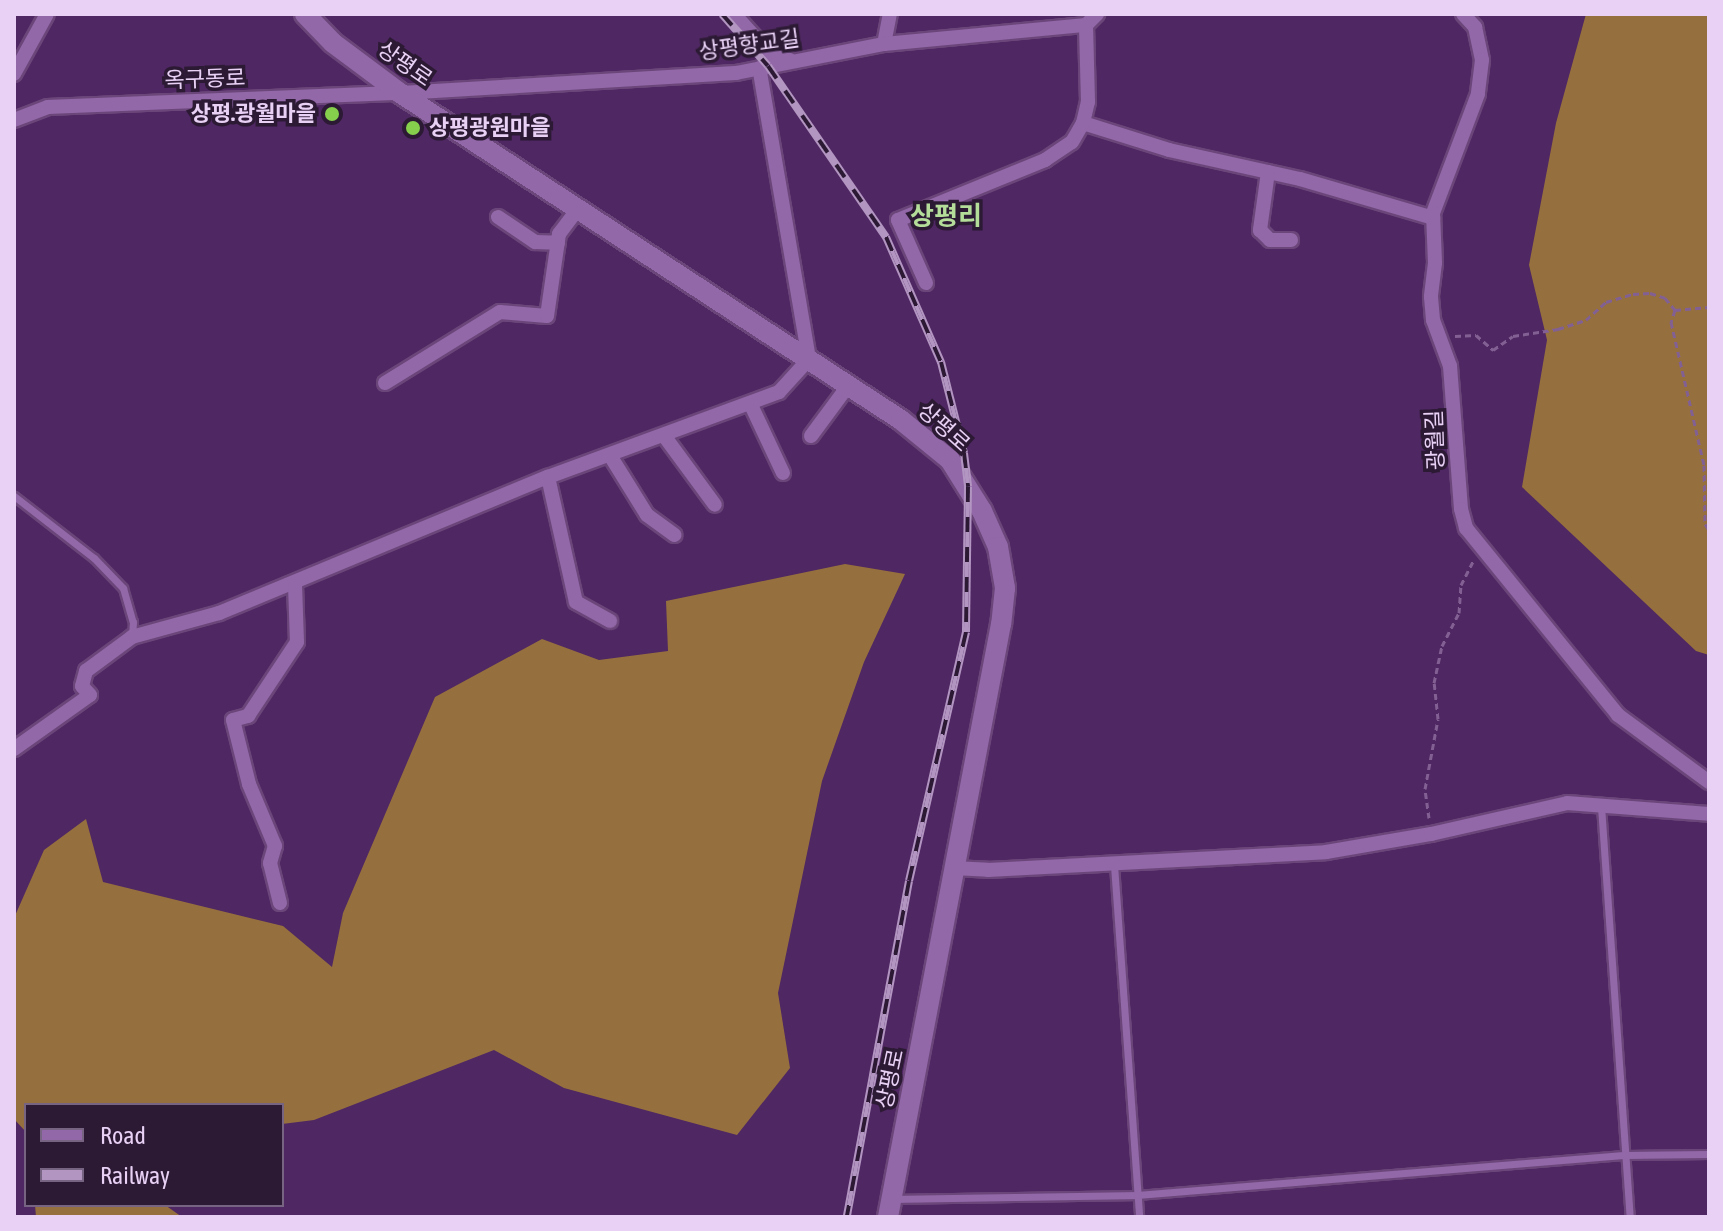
<!DOCTYPE html>
<meta charset="utf-8">
<style>
body{margin:0}
#map{position:relative;width:1723px;height:1231px;overflow:hidden;background:#4f2762;font-family:"Asap Condensed","Noto Sans KR",sans-serif}
div>[style]{position:absolute}
.forest>*{inset:0;background:#95703e}
.path>*{height:3px;margin-top:-1.5px;transform-origin:0;background:repeating-linear-gradient(90deg,#826093 0 6px,transparent 0 10px)}
.roads{filter:drop-shadow(2px 0 #6b467a) drop-shadow(-2px 0 #6b467a) drop-shadow(0 2px #6b467a) drop-shadow(0 -2px #6b467a)}
.service>*{height:7px;margin:-3.5px;padding:0 3.5px;transform-origin:3.5px;border-radius:3.5px;background:#9368a8}
.minor>*{height:14px;margin:-7px;padding:0 7px;transform-origin:7px;border-radius:7px;background:#9368a8}
.secondary>*{height:20px;margin:-10px;padding:0 10px;transform-origin:10px;border-radius:10px;background:#9368a8}
.rail>*{height:8px;margin-top:-4px;transform-origin:0;background:repeating-linear-gradient(90deg,#2c1a35 0 15px,#b295c1 0 30px);box-sizing:border-box;border-block:2px solid #b295c1}
.dots>*{width:22px;height:22px;translate:-50% -50%;box-sizing:border-box;border:4px solid #2c1a35;border-radius:50%}
span{translate:-50% -50%;white-space:nowrap;text-align:center;line-height:1.15;-webkit-text-stroke:7px #2c1a35;paint-order:stroke}
.street-label{font-size:22px;color:#e8d1f5}
.poi-label{font-size:22px;color:#e8d1f5;font-weight:700}
.right{translate:-100% -50%;text-align:right}
.left{translate:0 -50%;text-align:left}
.quarter-label{font-size:26px;color:#b4dd9a;font-weight:700}
.frame{position:absolute;inset:0;border:16px solid #e8d1f5;pointer-events:none}
.legend{position:absolute;left:24px;top:1103px;width:260px;height:104px;box-sizing:border-box;background:#2c1a35;border:2px solid #776382;margin:0;padding:10px 14px;list-style:none;font-size:24px;color:#e8d1f5}
.legend li{display:flex;align-items:center;gap:16px;height:40px}
.legend b{width:40px;border:2px solid #776382}
</style>
<div id="map">
<div class="forest">
<i style="clip-path:polygon(1586px 14px,1709px 14px,1709px 655px,1696px 651px,1522px 487px,1547px 340px,1529px 265px,1556px 123px)"></i>
<i style="clip-path:polygon(845px 564px,905px 574px,864px 662px,822px 781px,778px 993px,790px 1068px,737px 1135px,564px 1088px,494px 1050px,314px 1120px,282px 1124px,282px 1105px,26px 1105px,26px 1132px,14px 1119px,14px 918px,44px 850px,86px 819px,103px 882px,283px 926px,332px 967px,343px 913px,435px 697px,542px 639px,599px 660px,668px 651px,666px 601px)"></i>
<i style="clip-path:polygon(35px 1205px,165px 1205px,182px 1217px,36px 1217px)"></i>
</div>
<div class="path">
<i style="left:1675px;top:310px;width:13px;rotate:108deg"></i>
<i style="left:1671px;top:322px;width:147px;rotate:77deg"></i>
<i style="left:1704px;top:465px;width:59px;rotate:89deg"></i>
<i style="left:1705px;top:524px;width:7px;rotate:56deg"></i>
<i style="left:1675px;top:310px;width:34px;rotate:-5deg"></i>
<i style="left:1455px;top:336px;width:21px;rotate:-3deg"></i>
<i style="left:1476px;top:335px;width:23px;rotate:41deg"></i>
<i style="left:1493px;top:350px;width:24px;rotate:-35deg"></i>
<i style="left:1513px;top:336px;width:46px;rotate:-8.8deg"></i>
<i style="left:1558px;top:329px;width:29px;rotate:-18deg"></i>
<i style="left:1586px;top:320px;width:27px;rotate:-42deg"></i>
<i style="left:1606px;top:302px;width:28px;rotate:-17deg"></i>
<i style="left:1633px;top:294px;width:17px;rotate:-3deg"></i>
<i style="left:1650px;top:293px;width:16px;rotate:18deg"></i>
<i style="left:1665px;top:298px;width:16px;rotate:50deg"></i>
<i style="left:1429px;top:818px;width:29px;rotate:-98deg"></i>
<i style="left:1425px;top:789px;width:71px;rotate:-79.5deg"></i>
<i style="left:1438px;top:719px;width:36px;rotate:-96deg"></i>
<i style="left:1434px;top:683px;width:38px;rotate:-78deg"></i>
<i style="left:1442px;top:646px;width:37px;rotate:-63deg"></i>
<i style="left:1459px;top:613px;width:28px;rotate:-86deg"></i>
<i style="left:1461px;top:585px;width:28px;rotate:-63deg"></i>
</div>
<div class="roads">
<div class="service">
<i style="left:14px;top:496px;width:101px;rotate:37.8deg"></i>
<i style="left:94px;top:558px;width:42px;rotate:46deg"></i>
<i style="left:123px;top:588px;width:35px;rotate:74deg"></i>
<i style="left:133px;top:622px;width:15px;rotate:94deg"></i>
<i style="left:1601px;top:806px;width:412px;rotate:86deg"></i>
<i style="left:1114px;top:865px;width:353px;rotate:85.9deg"></i>
<i style="left:893px;top:1199px;width:244px;rotate:-0.9deg"></i>
<i style="left:1137px;top:1195px;width:491px;rotate:-4.7deg"></i>
<i style="left:1626px;top:1155px;width:83px;rotate:-0.7deg"></i>
</div>
<div class="minor">
<i style="left:734px;top:14px;width:58px;rotate:47.8deg"></i>
<i style="left:773px;top:57px;width:17px;rotate:10deg"></i>
<i style="left:1463px;top:14px;width:18px;rotate:47deg"></i>
<i style="left:1475px;top:27px;width:34px;rotate:78deg"></i>
<i style="left:1482px;top:60px;width:34px;rotate:97deg"></i>
<i style="left:1478px;top:94px;width:127px;rotate:110.7deg"></i>
<i style="left:1433px;top:213px;width:50px;rotate:87.7deg"></i>
<i style="left:1435px;top:263px;width:34px;rotate:97deg"></i>
<i style="left:1431px;top:297px;width:23px;rotate:85deg"></i>
<i style="left:1433px;top:320px;width:49px;rotate:69.7deg"></i>
<i style="left:1450px;top:366px;width:143px;rotate:85.6deg"></i>
<i style="left:1461px;top:509px;width:20px;rotate:75deg"></i>
<i style="left:1466px;top:528px;width:241px;rotate:50.9deg"></i>
<i style="left:1618px;top:715px;width:113px;rotate:36.4deg"></i>
<i style="left:884px;top:44px;width:31px;rotate:-79deg"></i>
<i style="left:14px;top:74px;width:68px;rotate:-61.2deg"></i>
<i style="left:14px;top:120px;width:36px;rotate:-21deg"></i>
<i style="left:48px;top:107px;width:352px;rotate:-2.3deg"></i>
<i style="left:400px;top:93px;width:337px;rotate:-3.4deg"></i>
<i style="left:736px;top:73px;width:151px;rotate:-11.1deg"></i>
<i style="left:884px;top:44px;width:203px;rotate:-5.4deg"></i>
<i style="left:1086px;top:25px;width:16px;rotate:-45deg"></i>
<i style="left:1083px;top:123px;width:90px;rotate:17.4deg"></i>
<i style="left:1169px;top:150px;width:134px;rotate:12.5deg"></i>
<i style="left:1300px;top:179px;width:139px;rotate:16.3deg"></i>
<i style="left:1268px;top:172px;width:59px;rotate:97.9deg"></i>
<i style="left:1260px;top:230px;width:14px;rotate:45deg"></i>
<i style="left:1270px;top:240px;width:21px"></i>
<i style="left:498px;top:217px;width:45px;rotate:34deg"></i>
<i style="left:535px;top:242px;width:23px;rotate:2deg"></i>
<i style="left:926px;top:283px;width:69px;rotate:-114deg"></i>
<i style="left:898px;top:220px;width:159px;rotate:-22.2deg"></i>
<i style="left:1045px;top:160px;width:32px;rotate:-34deg"></i>
<i style="left:1072px;top:142px;width:22px;rotate:-60deg"></i>
<i style="left:1083px;top:123px;width:22px;rotate:-77deg"></i>
<i style="left:1088px;top:102px;width:77px;rotate:-91.5deg"></i>
<i style="left:385px;top:383px;width:135px;rotate:-31.7deg"></i>
<i style="left:500px;top:312px;width:47px;rotate:4.9deg"></i>
<i style="left:547px;top:316px;width:83px;rotate:-81.7deg"></i>
<i style="left:559px;top:234px;width:34px;rotate:-53deg"></i>
<i style="left:751px;top:405px;width:75px;rotate:64.8deg"></i>
<i style="left:811px;top:436px;width:62px;rotate:-53.5deg"></i>
<i style="left:665px;top:437px;width:84px;rotate:53.7deg"></i>
<i style="left:611px;top:457px;width:68px;rotate:58.2deg"></i>
<i style="left:647px;top:515px;width:34px;rotate:36deg"></i>
<i style="left:548px;top:477px;width:128px;rotate:77.4deg"></i>
<i style="left:576px;top:602px;width:39px;rotate:29deg"></i>
<i style="left:14px;top:749px;width:93px;rotate:-35.4deg"></i>
<i style="left:90px;top:695px;width:12px;rotate:-132deg"></i>
<i style="left:82px;top:686px;width:16px;rotate:-75deg"></i>
<i style="left:86px;top:671px;width:57px;rotate:-36.5deg"></i>
<i style="left:132px;top:637px;width:90px;rotate:-15.4deg"></i>
<i style="left:219px;top:613px;width:356px;rotate:-22.5deg"></i>
<i style="left:548px;top:477px;width:246px;rotate:-20.2deg"></i>
<i style="left:779px;top:392px;width:45px;rotate:-47.7deg"></i>
<i style="left:809px;top:359px;width:295px;rotate:-99.7deg"></i>
<i style="left:953px;top:868px;width:35px;rotate:3deg"></i>
<i style="left:988px;top:870px;width:338px;rotate:-3deg"></i>
<i style="left:1326px;top:852px;width:107px;rotate:-9.7deg"></i>
<i style="left:1431px;top:834px;width:139px;rotate:-12.8deg"></i>
<i style="left:1567px;top:803px;width:142px;rotate:4.4deg"></i>
<i style="left:280px;top:903px;width:41px;rotate:-104deg"></i>
<i style="left:270px;top:863px;width:18px;rotate:-74deg"></i>
<i style="left:275px;top:846px;width:67px;rotate:-112.8deg"></i>
<i style="left:249px;top:784px;width:66px;rotate:-104deg"></i>
<i style="left:233px;top:720px;width:16px;rotate:-15deg"></i>
<i style="left:248px;top:716px;width:89px;rotate:-56.5deg"></i>
<i style="left:297px;top:642px;width:58px;rotate:-92deg"></i>
</div>
<div class="secondary">
<i style="left:305px;top:14px;width:40px;rotate:46deg"></i>
<i style="left:333px;top:43px;width:84px;rotate:36.7deg"></i>
<i style="left:400px;top:93px;width:598px;rotate:33.13deg"></i>
<i style="left:901px;top:420px;width:63px;rotate:39.2deg"></i>
<i style="left:950px;top:460px;width:60px;rotate:57.9deg"></i>
<i style="left:982px;top:511px;width:39px;rotate:66deg"></i>
<i style="left:998px;top:547px;width:42px;rotate:80.3deg"></i>
<i style="left:1005px;top:588px;width:36px;rotate:96deg"></i>
<i style="left:1001px;top:624px;width:604px;rotate:100.79deg"></i>
</div>
</div>
<div class="rail">
<i style="left:722px;top:14px;width:69px;rotate:48.5deg"></i>
<i style="left:768px;top:66px;width:208px;rotate:55.4deg"></i>
<i style="left:886px;top:237px;width:137px;rotate:66.3deg"></i>
<i style="left:941px;top:362px;width:94px;rotate:75.8deg"></i>
<i style="left:964px;top:453px;width:34px;rotate:83deg"></i>
<i style="left:968px;top:487px;width:145px;rotate:90.8deg"></i>
<i style="left:966px;top:632px;width:255px;rotate:102.9deg"></i>
<i style="left:909px;top:881px;width:342px;rotate:100.5deg"></i>
</div>
<div class="dots">
<i style="left:332px;top:114px;background:#86cf4c"></i>
<i style="left:413px;top:128px;background:#86cf4c"></i>
</div>
<div class="street-label">
<span style="left:749px;top:45px;rotate:-8deg">상평향교길</span>
<span style="left:405px;top:64px;rotate:35deg">상평로</span>
<span style="left:205px;top:79px;rotate:-2deg">옥구동로</span>
<span style="left:944px;top:427px;rotate:42deg">상평로</span>
<span style="left:1435px;top:440px;rotate:-92deg">광월길</span>
<span style="left:890px;top:1079px;rotate:-78deg">상평로</span>
</div>
<div class="poi-label">
<span class="right" style="left:316px;top:114px">상평.광월마을</span>
<span class="left" style="left:429px;top:128px">상평광원마을</span>
</div>
<div class="quarter-label">
<span style="left:946px;top:217px">상평리</span>
</div>
<div class="frame"></div>
<ul class="legend">
<li><b style="height:10px;background:#9368a8"></b>Road</li>
<li><b style="height:10px;background:#b295c1"></b>Railway</li>
</ul>
</div>
